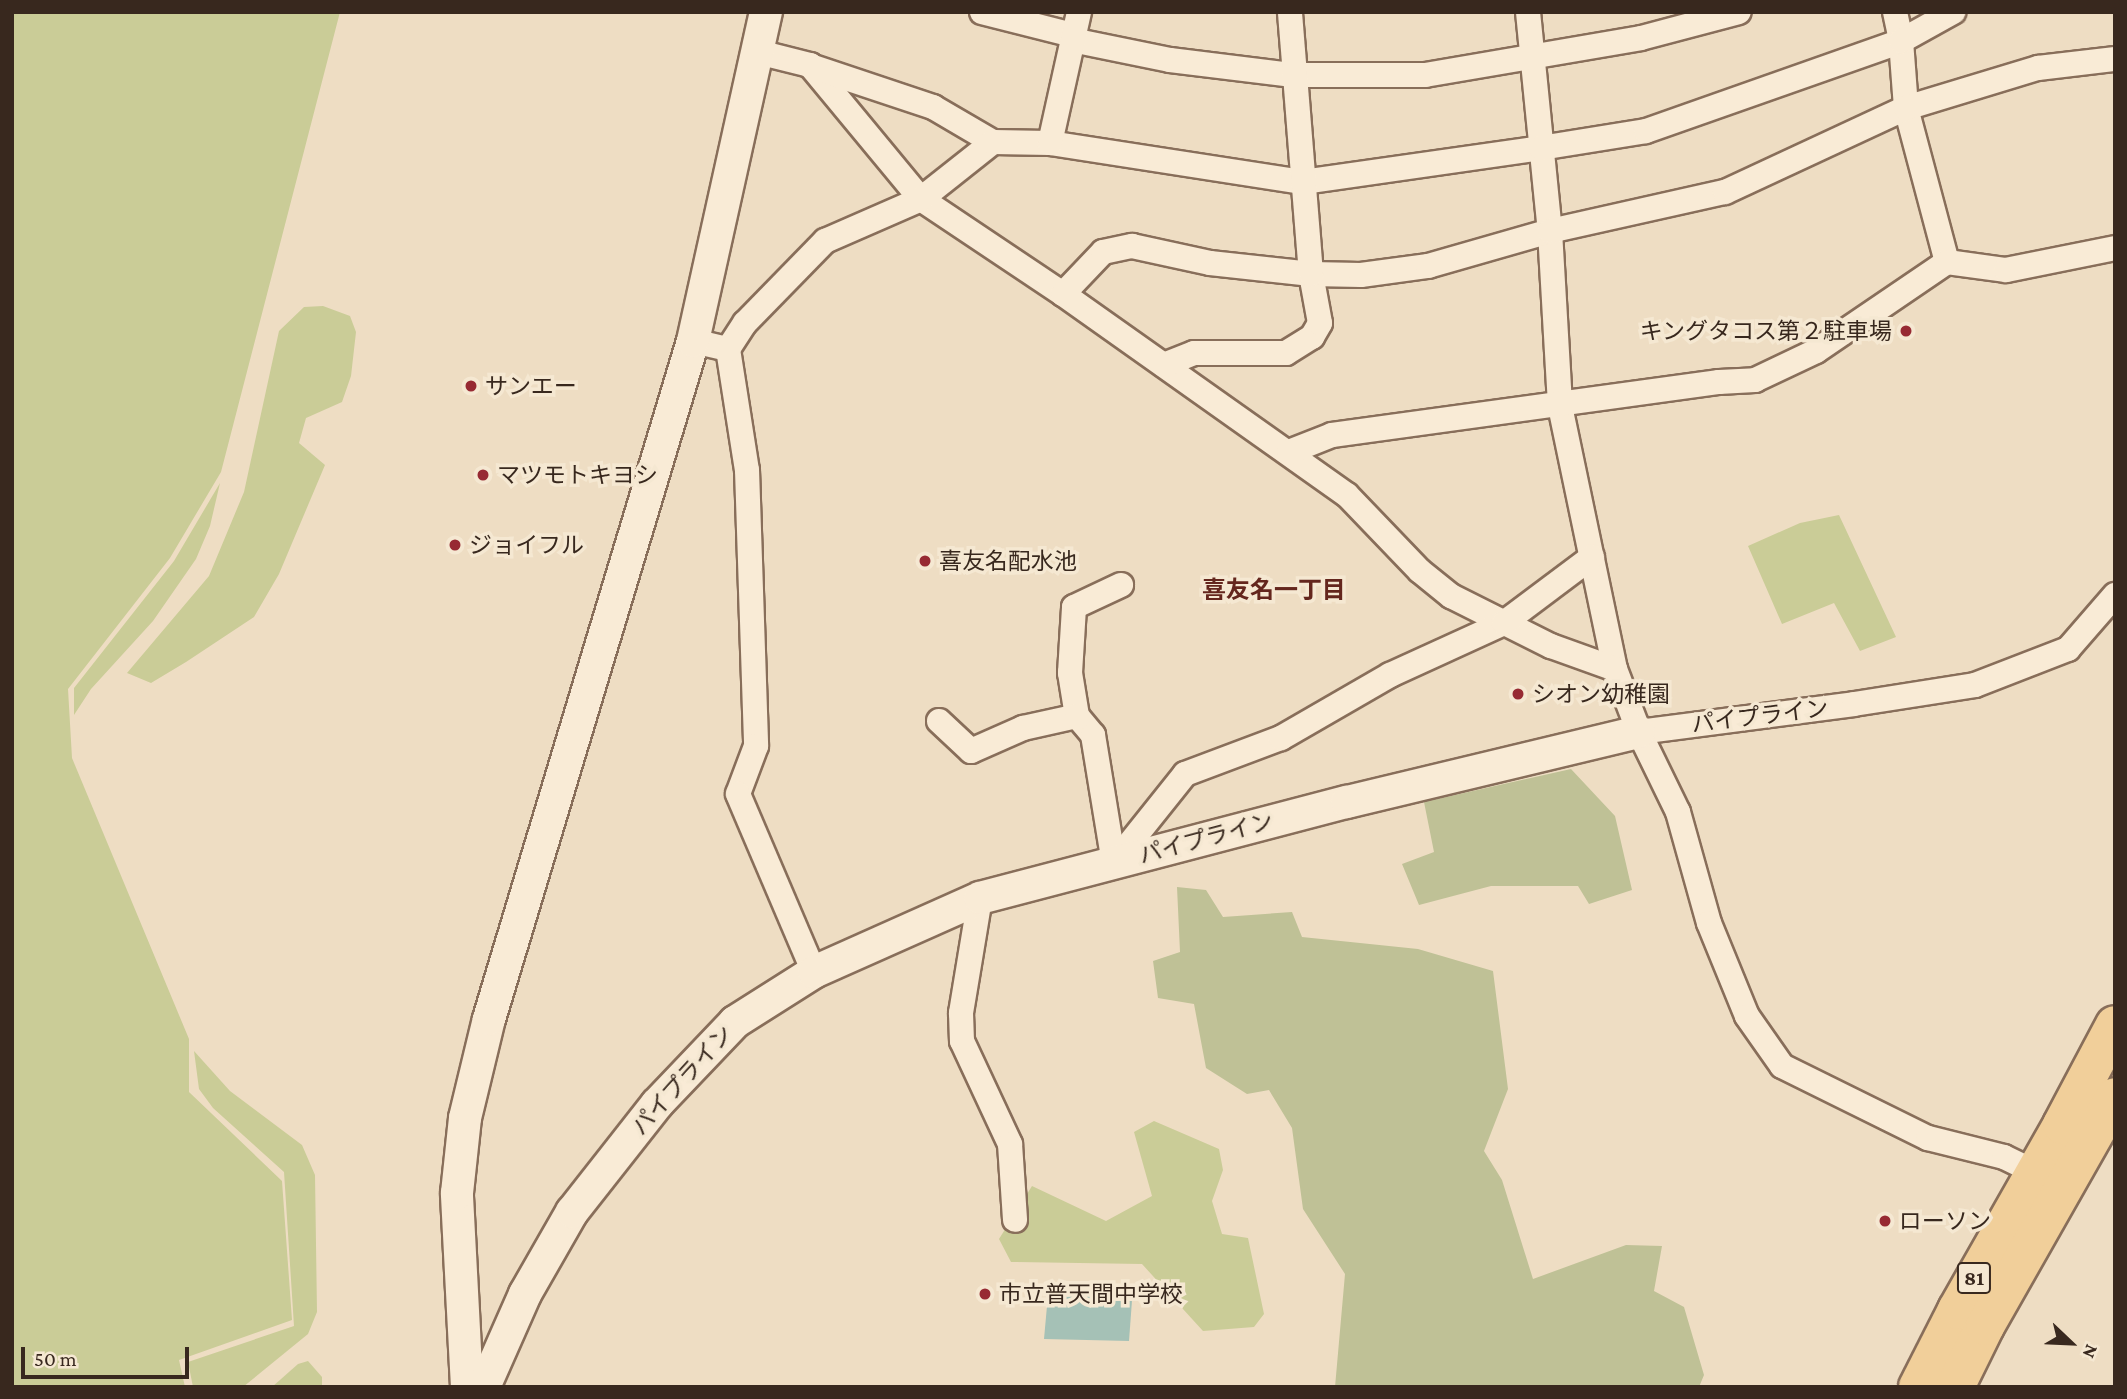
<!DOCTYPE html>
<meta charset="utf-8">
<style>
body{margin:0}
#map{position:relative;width:2127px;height:1399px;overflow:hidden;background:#eeddc3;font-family:"Crimson Pro","Noto Sans JP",serif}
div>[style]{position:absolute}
.green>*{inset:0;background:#cacc97}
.cemetery>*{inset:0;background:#bfc196}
.water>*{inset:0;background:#a5c1b6}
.roads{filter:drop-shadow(2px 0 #886e5a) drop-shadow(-2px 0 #886e5a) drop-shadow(0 2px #886e5a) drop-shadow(0 -2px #886e5a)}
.minor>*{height:24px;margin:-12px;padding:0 12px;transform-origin:12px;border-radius:12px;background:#f9ebd6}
.tertiary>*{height:32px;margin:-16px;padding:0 16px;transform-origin:16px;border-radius:16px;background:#f9ebd6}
.primary>*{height:38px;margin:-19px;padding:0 19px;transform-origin:19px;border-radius:19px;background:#f1cf9a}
.dots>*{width:19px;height:19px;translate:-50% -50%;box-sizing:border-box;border:4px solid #f5e8d2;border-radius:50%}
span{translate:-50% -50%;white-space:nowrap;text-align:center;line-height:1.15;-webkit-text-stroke:7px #f5e8d2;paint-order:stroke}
.shield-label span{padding:2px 5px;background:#f5e8d2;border:2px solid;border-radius:5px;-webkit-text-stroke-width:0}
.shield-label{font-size:21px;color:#38281e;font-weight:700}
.poi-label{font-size:23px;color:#38281e}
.right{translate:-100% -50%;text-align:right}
.left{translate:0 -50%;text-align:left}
.street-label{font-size:23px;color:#38281e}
.neighbourhood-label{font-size:24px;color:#64261d;font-weight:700}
.frame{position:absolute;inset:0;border:14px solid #38281e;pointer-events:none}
.north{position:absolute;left:2036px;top:1308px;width:70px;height:70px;-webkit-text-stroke:5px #f5e8d2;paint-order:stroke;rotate:113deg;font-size:19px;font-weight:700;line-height:28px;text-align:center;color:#38281e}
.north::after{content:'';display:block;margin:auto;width:24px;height:32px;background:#38281e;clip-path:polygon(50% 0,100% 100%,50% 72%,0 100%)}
.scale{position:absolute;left:21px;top:1347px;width:168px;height:32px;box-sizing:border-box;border:4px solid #38281e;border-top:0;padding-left:9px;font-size:21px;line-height:24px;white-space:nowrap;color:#38281e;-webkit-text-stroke:5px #f5e8d2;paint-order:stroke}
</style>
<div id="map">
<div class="green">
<i style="clip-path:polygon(12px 12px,340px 12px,221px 472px,170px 558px,68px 689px,72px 758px,189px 1039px,189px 1092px,282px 1181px,292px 1320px,179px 1360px,185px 1387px,12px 1387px)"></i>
<i style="clip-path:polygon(323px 306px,350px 316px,356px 332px,351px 376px,342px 402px,306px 418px,299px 443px,325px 465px,279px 574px,254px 617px,186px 662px,151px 683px,127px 673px,209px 576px,244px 492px,279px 331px,304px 307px)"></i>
<i style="clip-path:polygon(220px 483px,210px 526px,196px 559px,153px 621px,91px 689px,74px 715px,74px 688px,174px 561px)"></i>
<i style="clip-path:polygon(1839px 515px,1896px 637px,1860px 651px,1834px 603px,1782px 624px,1748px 546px,1800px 523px)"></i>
<i style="clip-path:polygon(194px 1051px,230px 1091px,302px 1145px,315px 1175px,317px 1312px,308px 1334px,243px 1387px,193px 1387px,188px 1362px,294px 1326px,284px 1172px,213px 1108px,199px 1089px)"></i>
<i style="clip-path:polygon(1154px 1121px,1219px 1149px,1223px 1170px,1212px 1201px,1222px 1234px,1248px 1238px,1264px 1314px,1254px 1327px,1203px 1331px,1142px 1264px,1011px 1262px,999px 1239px,1032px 1186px,1106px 1221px,1152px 1196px,1134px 1132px)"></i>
<i style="clip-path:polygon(308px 1361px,322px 1377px,322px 1387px,272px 1387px,298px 1364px)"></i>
</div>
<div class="cemetery">
<i style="clip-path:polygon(1571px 769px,1615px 816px,1632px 890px,1589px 904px,1578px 886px,1491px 886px,1419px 905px,1402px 864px,1434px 852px,1424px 802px)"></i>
<i style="clip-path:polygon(1177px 887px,1206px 890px,1223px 917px,1292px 912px,1302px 937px,1418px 949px,1493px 971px,1508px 1089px,1484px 1151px,1502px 1180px,1533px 1279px,1626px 1245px,1662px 1246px,1654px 1291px,1684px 1307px,1704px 1375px,1699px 1387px,1335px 1387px,1345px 1274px,1303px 1209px,1292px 1128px,1269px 1090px,1247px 1094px,1206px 1068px,1194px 1004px,1158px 998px,1153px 961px,1180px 952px)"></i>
</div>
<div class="water">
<i style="clip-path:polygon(1049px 1284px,1133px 1287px,1129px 1341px,1044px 1339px)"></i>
</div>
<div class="roads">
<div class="minor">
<i style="left:982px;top:12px;width:94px;rotate:14.2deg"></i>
<i style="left:1528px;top:12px;width:220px;rotate:84.3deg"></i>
<i style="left:1550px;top:231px;width:175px;rotate:86.7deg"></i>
<i style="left:1560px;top:406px;width:269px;rotate:78.2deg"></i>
<i style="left:1615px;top:669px;width:67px;rotate:69.1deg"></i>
<i style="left:1639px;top:732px;width:89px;rotate:64deg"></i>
<i style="left:1678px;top:812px;width:115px;rotate:74.4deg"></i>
<i style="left:1709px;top:923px;width:100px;rotate:67.8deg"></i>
<i style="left:1747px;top:1016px;width:61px;rotate:55deg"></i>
<i style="left:1782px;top:1066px;width:163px;rotate:26.3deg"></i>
<i style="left:1928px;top:1138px;width:78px;rotate:14deg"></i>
<i style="left:2004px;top:1157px;width:48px;rotate:26deg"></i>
<i style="left:1895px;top:12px;width:30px;rotate:78deg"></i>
<i style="left:1901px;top:41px;width:67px;rotate:85.7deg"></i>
<i style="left:1906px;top:108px;width:159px;rotate:75.1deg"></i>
<i style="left:1072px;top:40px;width:100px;rotate:11.5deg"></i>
<i style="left:1170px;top:60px;width:124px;rotate:7deg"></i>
<i style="left:1293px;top:75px;width:132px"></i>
<i style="left:1425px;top:75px;width:219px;rotate:-9.7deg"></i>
<i style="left:1641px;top:38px;width:101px;rotate:-14.9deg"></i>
<i style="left:758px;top:52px;width:54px;rotate:14deg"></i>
<i style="left:810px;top:65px;width:174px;rotate:50.4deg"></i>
<i style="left:921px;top:199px;width:171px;rotate:33.8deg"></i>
<i style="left:1063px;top:294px;width:348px;rotate:35.3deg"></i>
<i style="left:1347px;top:495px;width:105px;rotate:46.2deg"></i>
<i style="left:1420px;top:571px;width:40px;rotate:39deg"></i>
<i style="left:1451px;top:596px;width:112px;rotate:26.6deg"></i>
<i style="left:1551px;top:646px;width:68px;rotate:19.8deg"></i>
<i style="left:810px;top:66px;width:130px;rotate:18.4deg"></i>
<i style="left:933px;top:107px;width:69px;rotate:30.3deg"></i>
<i style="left:1050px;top:143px;width:256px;rotate:8.8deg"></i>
<i style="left:1303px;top:182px;width:240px;rotate:-8.1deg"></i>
<i style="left:1541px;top:148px;width:106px;rotate:-9.2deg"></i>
<i style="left:1646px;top:131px;width:270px;rotate:-19.4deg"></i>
<i style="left:1901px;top:41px;width:60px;rotate:-29.1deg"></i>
<i style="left:1063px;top:294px;width:58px;rotate:-46.4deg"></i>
<i style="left:1103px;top:252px;width:30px;rotate:-12deg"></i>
<i style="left:1132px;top:246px;width:80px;rotate:12.3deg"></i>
<i style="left:1210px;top:263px;width:102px;rotate:6.2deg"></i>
<i style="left:1311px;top:274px;width:50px;rotate:1.1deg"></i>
<i style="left:1361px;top:275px;width:68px;rotate:-7.7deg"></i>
<i style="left:1428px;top:266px;width:127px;rotate:-16deg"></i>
<i style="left:1550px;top:231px;width:179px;rotate:-12.6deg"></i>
<i style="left:1725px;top:192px;width:200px;rotate:-24.9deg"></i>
<i style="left:1906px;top:108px;width:138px;rotate:-16.9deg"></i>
<i style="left:2038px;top:68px;width:78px;rotate:-6.7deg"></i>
<i style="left:693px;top:341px;width:36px;rotate:13deg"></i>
<i style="left:728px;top:349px;width:122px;rotate:81.1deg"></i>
<i style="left:747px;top:470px;width:276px;rotate:88.1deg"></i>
<i style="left:756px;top:746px;width:51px;rotate:110.6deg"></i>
<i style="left:738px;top:794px;width:194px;rotate:66.9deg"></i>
<i style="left:728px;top:349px;width:31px;rotate:-57deg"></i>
<i style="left:745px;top:323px;width:115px;rotate:-45.7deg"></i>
<i style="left:825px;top:241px;width:105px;rotate:-23.6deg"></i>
<i style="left:921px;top:199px;width:92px;rotate:-38.4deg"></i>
<i style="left:993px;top:142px;width:57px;rotate:1deg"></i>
<i style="left:1050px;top:143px;width:134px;rotate:-77.5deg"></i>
<i style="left:1164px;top:365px;width:32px;rotate:-22deg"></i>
<i style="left:1194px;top:353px;width:92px"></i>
<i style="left:1286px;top:353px;width:31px;rotate:-32deg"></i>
<i style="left:1312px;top:337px;width:16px;rotate:-60deg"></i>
<i style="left:1320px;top:323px;width:50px;rotate:-100.4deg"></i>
<i style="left:1311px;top:274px;width:263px;rotate:-94.6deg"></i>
<i style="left:1289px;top:452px;width:46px;rotate:-21.6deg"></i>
<i style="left:1332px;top:435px;width:391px;rotate:-7.8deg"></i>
<i style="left:1719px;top:382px;width:36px;rotate:-3deg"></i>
<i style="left:1755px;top:380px;width:68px;rotate:-25.4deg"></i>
<i style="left:1816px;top:351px;width:158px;rotate:-34.2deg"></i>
<i style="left:1947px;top:262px;width:60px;rotate:7.7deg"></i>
<i style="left:2006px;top:270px;width:111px;rotate:-11.4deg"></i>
<i style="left:1077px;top:716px;width:44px;rotate:-99.2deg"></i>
<i style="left:1070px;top:673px;width:66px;rotate:-86.5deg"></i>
<i style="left:1074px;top:607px;width:52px;rotate:-25.1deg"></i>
<i style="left:939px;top:721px;width:44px;rotate:43.2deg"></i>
<i style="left:971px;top:751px;width:57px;rotate:-23.9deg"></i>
<i style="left:1023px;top:728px;width:55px;rotate:-12.5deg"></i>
<i style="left:1077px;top:716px;width:25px;rotate:50deg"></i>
<i style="left:1093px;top:735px;width:130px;rotate:80.7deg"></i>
<i style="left:1639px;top:732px;width:217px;rotate:-7.4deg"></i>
<i style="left:1854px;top:704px;width:122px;rotate:-8.9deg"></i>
<i style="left:1975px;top:685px;width:100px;rotate:-21.2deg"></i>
<i style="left:2068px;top:649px;width:72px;rotate:-49deg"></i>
<i style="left:1114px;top:863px;width:114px;rotate:-51.4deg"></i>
<i style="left:1185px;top:774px;width:103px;rotate:-20.6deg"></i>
<i style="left:1281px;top:738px;width:126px;rotate:-30deg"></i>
<i style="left:1390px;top:675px;width:125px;rotate:-24.5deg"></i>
<i style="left:1504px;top:623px;width:110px;rotate:-36.9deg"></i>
<i style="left:980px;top:898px;width:117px;rotate:99.4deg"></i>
<i style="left:961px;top:1013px;width:28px;rotate:88deg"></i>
<i style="left:962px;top:1041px;width:114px;rotate:65deg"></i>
<i style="left:1010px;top:1144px;width:76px;rotate:86.2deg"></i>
</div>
<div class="tertiary">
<i style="left:467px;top:1387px;width:194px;rotate:-93deg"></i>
<i style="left:457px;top:1193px;width:75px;rotate:-83.9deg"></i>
<i style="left:465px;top:1118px;width:102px;rotate:-76.4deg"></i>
<i style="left:489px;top:1019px;width:708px;rotate:-73.25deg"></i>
<i style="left:693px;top:341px;width:337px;rotate:-77.5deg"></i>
<i style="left:484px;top:1387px;width:102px;rotate:-66.2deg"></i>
<i style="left:525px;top:1294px;width:95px;rotate:-60.2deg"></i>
<i style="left:572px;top:1212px;width:137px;rotate:-51.8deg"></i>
<i style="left:657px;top:1104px;width:113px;rotate:-46.4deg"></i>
<i style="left:735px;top:1022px;width:93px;rotate:-32.3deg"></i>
<i style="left:814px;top:972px;width:182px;rotate:-24deg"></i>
<i style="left:980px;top:898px;width:379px;rotate:-14.7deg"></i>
<i style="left:1347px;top:802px;width:300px;rotate:-13.5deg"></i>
</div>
<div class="primary">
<i style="left:1918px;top:1387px;width:86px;rotate:-63.1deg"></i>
<i style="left:1957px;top:1310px;width:213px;rotate:-60.4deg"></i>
<i style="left:2062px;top:1125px;width:113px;rotate:-62.1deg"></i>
<i style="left:1955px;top:1387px;width:68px;rotate:-63.8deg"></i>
<i style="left:1985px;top:1326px;width:263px;rotate:-60.4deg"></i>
</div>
</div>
<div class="dots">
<i style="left:1906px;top:331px;background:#972a33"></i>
<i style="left:471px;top:386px;background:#972a33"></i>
<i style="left:483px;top:475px;background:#972a33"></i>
<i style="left:455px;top:545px;background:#972a33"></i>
<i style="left:925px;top:561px;background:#972a33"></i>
<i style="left:1518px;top:694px;background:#972a33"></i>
<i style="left:1885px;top:1221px;background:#972a33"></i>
<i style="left:985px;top:1294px;background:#972a33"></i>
</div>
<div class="shield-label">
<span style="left:1974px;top:1278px">81</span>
</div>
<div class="poi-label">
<span class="right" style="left:1892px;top:331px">キングタコス第２駐車場</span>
<span class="left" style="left:485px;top:386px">サンエー</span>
<span class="left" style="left:497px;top:475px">マツモトキヨシ</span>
<span class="left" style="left:469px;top:545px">ジョイフル</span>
<span class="left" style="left:939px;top:561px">喜友名配水池</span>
<span class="left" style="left:1532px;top:694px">シオン幼稚園</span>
<span class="left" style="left:1899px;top:1221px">ローソン</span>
<span class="left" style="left:999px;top:1294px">市立普天間中学校</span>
</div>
<div class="street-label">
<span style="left:1760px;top:716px;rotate:-7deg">パイプライン</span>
<span style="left:1206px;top:838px;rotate:-15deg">パイプライン</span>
<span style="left:682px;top:1080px;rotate:-48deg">パイプライン</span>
</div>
<div class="neighbourhood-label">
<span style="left:1274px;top:590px">喜友名一丁目</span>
</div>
<div class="frame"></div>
<div class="north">N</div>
<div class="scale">50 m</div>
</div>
